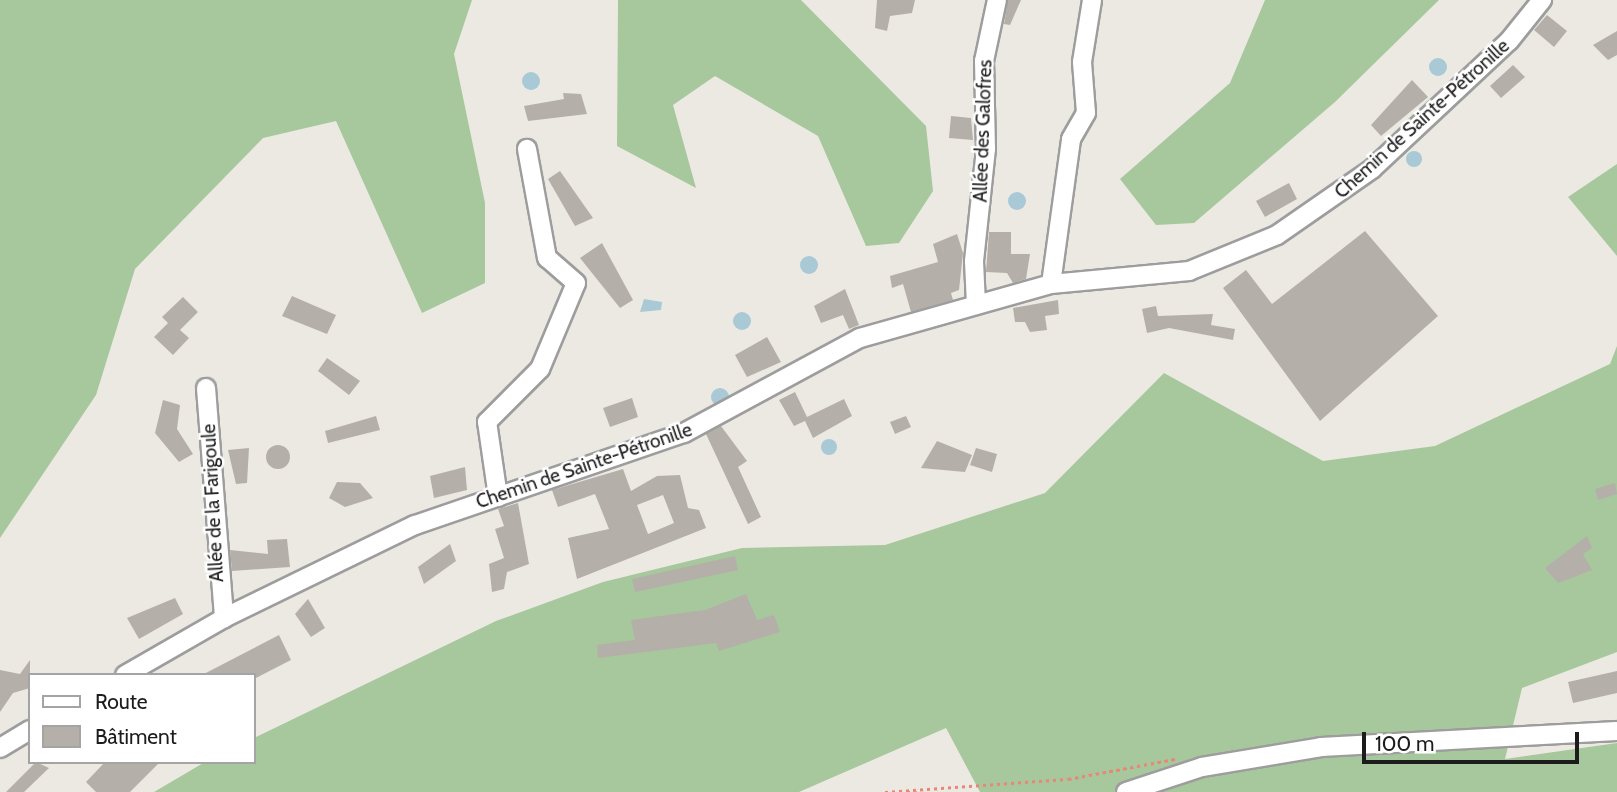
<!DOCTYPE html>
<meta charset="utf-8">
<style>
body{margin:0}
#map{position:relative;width:1617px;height:792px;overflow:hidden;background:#ece9e3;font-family:Cabin,sans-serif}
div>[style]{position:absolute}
.forest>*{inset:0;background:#a7c79c}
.water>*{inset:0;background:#a8c9d5}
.round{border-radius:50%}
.building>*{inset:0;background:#b5afa9}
.path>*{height:2.5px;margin-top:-1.25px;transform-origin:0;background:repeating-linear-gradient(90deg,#e88778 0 3.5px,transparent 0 7px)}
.roads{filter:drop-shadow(2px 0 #9d9d9d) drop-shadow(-2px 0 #9d9d9d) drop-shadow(0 2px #9d9d9d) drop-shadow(0 -2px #9d9d9d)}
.minor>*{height:18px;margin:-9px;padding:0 9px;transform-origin:9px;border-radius:9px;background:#fff}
span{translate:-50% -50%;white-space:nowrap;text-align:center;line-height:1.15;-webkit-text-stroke:5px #fff;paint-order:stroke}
.street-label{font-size:19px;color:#1c1c1c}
.legend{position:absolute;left:28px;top:673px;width:228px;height:91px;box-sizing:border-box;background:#fff;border:2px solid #a4a4a4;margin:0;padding:9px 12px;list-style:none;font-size:21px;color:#1c1c1c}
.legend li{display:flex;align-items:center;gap:14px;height:35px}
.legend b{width:35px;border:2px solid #a4a4a4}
.scale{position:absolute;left:1362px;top:732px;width:217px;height:32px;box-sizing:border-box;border:4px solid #1c1c1c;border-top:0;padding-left:9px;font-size:21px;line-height:24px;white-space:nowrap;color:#1c1c1c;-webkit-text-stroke:5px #fff;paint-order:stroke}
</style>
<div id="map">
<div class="forest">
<i style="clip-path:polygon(0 0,472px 0,454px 54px,485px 203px,485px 283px,422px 313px,336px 121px,263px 138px,135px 269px,96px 395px,0 538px)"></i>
<i style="clip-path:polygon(618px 0,801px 0,926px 126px,933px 191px,899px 243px,866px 246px,818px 136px,715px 76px,673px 105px,696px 188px,617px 146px)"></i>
<i style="clip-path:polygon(1265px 0,1439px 0,1335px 102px,1194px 223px,1156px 225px,1120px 179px,1230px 83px)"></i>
<i style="clip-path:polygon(1617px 164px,1617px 256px,1568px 197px)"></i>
<i style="clip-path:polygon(1617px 346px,1617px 652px,1522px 688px,1505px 759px,1617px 743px,1617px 792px,980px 792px,946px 728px,799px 792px,154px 792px,205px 762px,254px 762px,254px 738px,496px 621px,603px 582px,742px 548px,885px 545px,1045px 493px,1164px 373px,1323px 461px,1435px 446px,1610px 364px)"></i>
</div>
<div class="water">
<i class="round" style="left:1429px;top:58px;width:18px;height:18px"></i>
<i class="round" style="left:522px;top:72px;width:18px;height:18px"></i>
<i class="round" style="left:1406px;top:151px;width:16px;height:16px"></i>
<i class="round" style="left:1008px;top:192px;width:18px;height:18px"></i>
<i class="round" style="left:800px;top:256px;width:18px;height:18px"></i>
<i style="clip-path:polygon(644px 299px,662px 302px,661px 310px,640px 312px)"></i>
<i class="round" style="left:733px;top:312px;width:18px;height:18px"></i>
<i class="round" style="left:711px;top:388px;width:18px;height:18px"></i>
<i class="round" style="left:821px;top:439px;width:16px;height:16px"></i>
</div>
<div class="building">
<i style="clip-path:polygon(877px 0,915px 0,912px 13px,890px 16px,887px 31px,875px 28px)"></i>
<i style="clip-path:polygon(1008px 0,1021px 0,1010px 25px,1004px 24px)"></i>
<i style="clip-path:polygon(1547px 15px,1567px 31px,1554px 47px,1534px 30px)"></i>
<i style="clip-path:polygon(1617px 31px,1617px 55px,1608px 60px,1593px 45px)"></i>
<i style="clip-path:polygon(1513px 65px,1525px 77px,1501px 98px,1490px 86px)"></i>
<i style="clip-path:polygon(1412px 80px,1428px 97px,1381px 136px,1371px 125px)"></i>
<i style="clip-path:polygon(563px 93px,581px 94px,587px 114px,528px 121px,524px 106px,564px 99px)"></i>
<i style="clip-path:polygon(951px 116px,971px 118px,973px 140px,949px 138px)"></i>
<i style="clip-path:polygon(560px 171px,593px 218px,575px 226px,548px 179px)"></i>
<i style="clip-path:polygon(1289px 183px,1297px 199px,1265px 217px,1256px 201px)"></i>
<i style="clip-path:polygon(1365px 231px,1438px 316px,1320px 421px,1223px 288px,1246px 270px,1272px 304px)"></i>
<i style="clip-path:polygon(989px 232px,1011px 232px,1011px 254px,1030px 254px,1026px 279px,1013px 283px,1007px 273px,986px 272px)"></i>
<i style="clip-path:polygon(957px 234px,963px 253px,959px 290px,951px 293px,953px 300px,911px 312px,903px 284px,892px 288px,890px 276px,938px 262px,933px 244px)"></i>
<i style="clip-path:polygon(602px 243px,633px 300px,620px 308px,580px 258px)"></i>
<i style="clip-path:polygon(845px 289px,859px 325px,849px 329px,843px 315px,821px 323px,814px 306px)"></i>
<i style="clip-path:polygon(292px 296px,336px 315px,327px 334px,282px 316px)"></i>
<i style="clip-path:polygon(183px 297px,198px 312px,180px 330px,189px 338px,173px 355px,154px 337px,168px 323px,162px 317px)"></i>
<i style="clip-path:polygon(1058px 300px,1059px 314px,1045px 316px,1047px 330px,1030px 332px,1025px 322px,1015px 322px,1013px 308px)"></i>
<i style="clip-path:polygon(1156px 306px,1158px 316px,1213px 314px,1211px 325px,1235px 329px,1233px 340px,1169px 328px,1147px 333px,1142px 309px)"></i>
<i style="clip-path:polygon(767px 337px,781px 362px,747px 377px,735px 355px)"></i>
<i style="clip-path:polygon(327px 358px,360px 381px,349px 395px,318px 371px)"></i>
<i style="clip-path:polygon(795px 392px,807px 417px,844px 399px,852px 416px,813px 438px,805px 421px,794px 426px,779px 400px)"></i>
<i style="clip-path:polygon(632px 398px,638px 417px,610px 427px,603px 408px)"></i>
<i style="clip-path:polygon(163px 400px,180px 405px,177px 429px,193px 454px,179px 462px,155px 433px)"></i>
<i style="clip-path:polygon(376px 416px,380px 430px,328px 443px,325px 431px)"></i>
<i style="clip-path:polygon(906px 416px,911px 427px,895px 434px,890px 422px)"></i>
<i style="clip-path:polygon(721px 426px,747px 461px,738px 467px,761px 517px,748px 524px,706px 434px)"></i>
<i style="clip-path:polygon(937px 441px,972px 455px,965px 472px,921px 468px)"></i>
<i class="round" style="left:266px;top:445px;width:24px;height:24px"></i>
<i style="clip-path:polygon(249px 448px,247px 483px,236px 484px,228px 450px)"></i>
<i style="clip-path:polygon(976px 448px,997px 454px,992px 472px,970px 465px)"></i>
<i style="clip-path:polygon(465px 467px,467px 490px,434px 498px,430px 476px)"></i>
<i style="clip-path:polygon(evenodd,623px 469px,631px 491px,657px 476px,680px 475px,688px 508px,699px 510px,706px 528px,577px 579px,568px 538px,609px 529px,595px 494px,558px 507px,552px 490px,623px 469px,663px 495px,674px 523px,648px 534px,637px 505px,663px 495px)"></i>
<i style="clip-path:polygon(337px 482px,360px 483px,373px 498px,345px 507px,329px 498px)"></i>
<i style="clip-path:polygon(1615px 483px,1617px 494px,1598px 500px,1595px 489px)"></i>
<i style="clip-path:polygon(518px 503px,529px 564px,507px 572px,504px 589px,492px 592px,489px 564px,504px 558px,495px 529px,504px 526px,498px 509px)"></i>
<i style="clip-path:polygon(1587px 536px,1592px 548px,1583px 554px,1592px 570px,1558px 583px,1545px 568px)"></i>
<i style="clip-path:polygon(287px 539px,290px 567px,232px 571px,230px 550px,268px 554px,267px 540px)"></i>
<i style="clip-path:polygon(450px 544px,456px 561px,424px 584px,418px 567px)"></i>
<i style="clip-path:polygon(735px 556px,738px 570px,635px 592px,632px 579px)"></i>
<i style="clip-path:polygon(746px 594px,757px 620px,774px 615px,780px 632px,719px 651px,716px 643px,598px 658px,597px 645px,635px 640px,631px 620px,705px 610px)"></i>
<i style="clip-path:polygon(175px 598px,183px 614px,139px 639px,127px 618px)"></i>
<i style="clip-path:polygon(308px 599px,325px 628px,311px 637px,295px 614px)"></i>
<i style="clip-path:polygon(279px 635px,291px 660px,254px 679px,202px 675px)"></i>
<i style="clip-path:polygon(30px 660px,30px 688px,13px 693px,0 712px,0 670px,20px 674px)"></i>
<i style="clip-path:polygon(1617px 671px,1617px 693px,1573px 703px,1568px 682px)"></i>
<i style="clip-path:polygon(36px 762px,49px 768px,24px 792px,6px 792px)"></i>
<i style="clip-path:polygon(105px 762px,160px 762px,130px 792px,96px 792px,86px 782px)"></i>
</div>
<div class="path">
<i style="left:885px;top:792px;width:183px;rotate:-4.1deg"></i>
<i style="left:1068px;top:779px;width:109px;rotate:-10.6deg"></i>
</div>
<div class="roads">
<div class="minor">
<i style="left:1051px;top:284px;width:146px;rotate:-82.1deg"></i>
<i style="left:1071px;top:139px;width:30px;rotate:-60deg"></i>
<i style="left:1086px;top:113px;width:51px;rotate:-94.5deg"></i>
<i style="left:1082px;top:62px;width:63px;rotate:-80.8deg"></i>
<i style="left:976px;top:305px;width:44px;rotate:-92.6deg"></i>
<i style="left:974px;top:261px;width:113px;rotate:-83.9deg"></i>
<i style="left:986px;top:149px;width:88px;rotate:-91.3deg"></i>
<i style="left:984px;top:61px;width:62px;rotate:-78deg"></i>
<i style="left:206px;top:388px;width:231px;rotate:85.5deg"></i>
<i style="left:498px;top:497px;width:76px;rotate:-98.3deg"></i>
<i style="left:487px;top:422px;width:75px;rotate:-45deg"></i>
<i style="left:540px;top:369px;width:93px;rotate:-67.3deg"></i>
<i style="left:576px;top:283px;width:38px;rotate:-139deg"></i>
<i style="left:547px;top:258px;width:111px;rotate:-100.4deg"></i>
<i style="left:125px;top:675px;width:114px;rotate:-29.9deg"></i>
<i style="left:224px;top:618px;width:212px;rotate:-26deg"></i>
<i style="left:415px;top:525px;width:284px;rotate:-18.9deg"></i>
<i style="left:684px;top:433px;width:200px;rotate:-28.4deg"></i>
<i style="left:860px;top:338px;width:198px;rotate:-15.8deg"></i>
<i style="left:1051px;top:284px;width:139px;rotate:-5.4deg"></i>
<i style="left:1189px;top:271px;width:95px;rotate:-22.2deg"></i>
<i style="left:1277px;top:235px;width:116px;rotate:-34.8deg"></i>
<i style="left:1372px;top:169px;width:187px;rotate:-43.1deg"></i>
<i style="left:1509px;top:41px;width:53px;rotate:-51.2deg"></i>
<i style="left:0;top:748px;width:35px;rotate:-31deg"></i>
<i style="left:1126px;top:792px;width:80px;rotate:-18.2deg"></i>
<i style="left:1202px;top:767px;width:121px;rotate:-9.5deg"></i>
<i style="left:1321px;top:747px;width:296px;rotate:-3.1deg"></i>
</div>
</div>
<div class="street-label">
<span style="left:1422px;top:119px;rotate:-42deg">Chemin de Sainte-Pétronille</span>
<span style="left:983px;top:131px;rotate:-88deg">Allée des Galofres</span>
<span style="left:584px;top:466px;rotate:-19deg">Chemin de Sainte-Pétronille</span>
<span style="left:213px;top:503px;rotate:-93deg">Allée de la Farigoule</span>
</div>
<ul class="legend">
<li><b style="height:9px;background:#fff"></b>Route</li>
<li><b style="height:19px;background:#b5afa9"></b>Bâtiment</li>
</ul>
<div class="scale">100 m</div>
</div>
